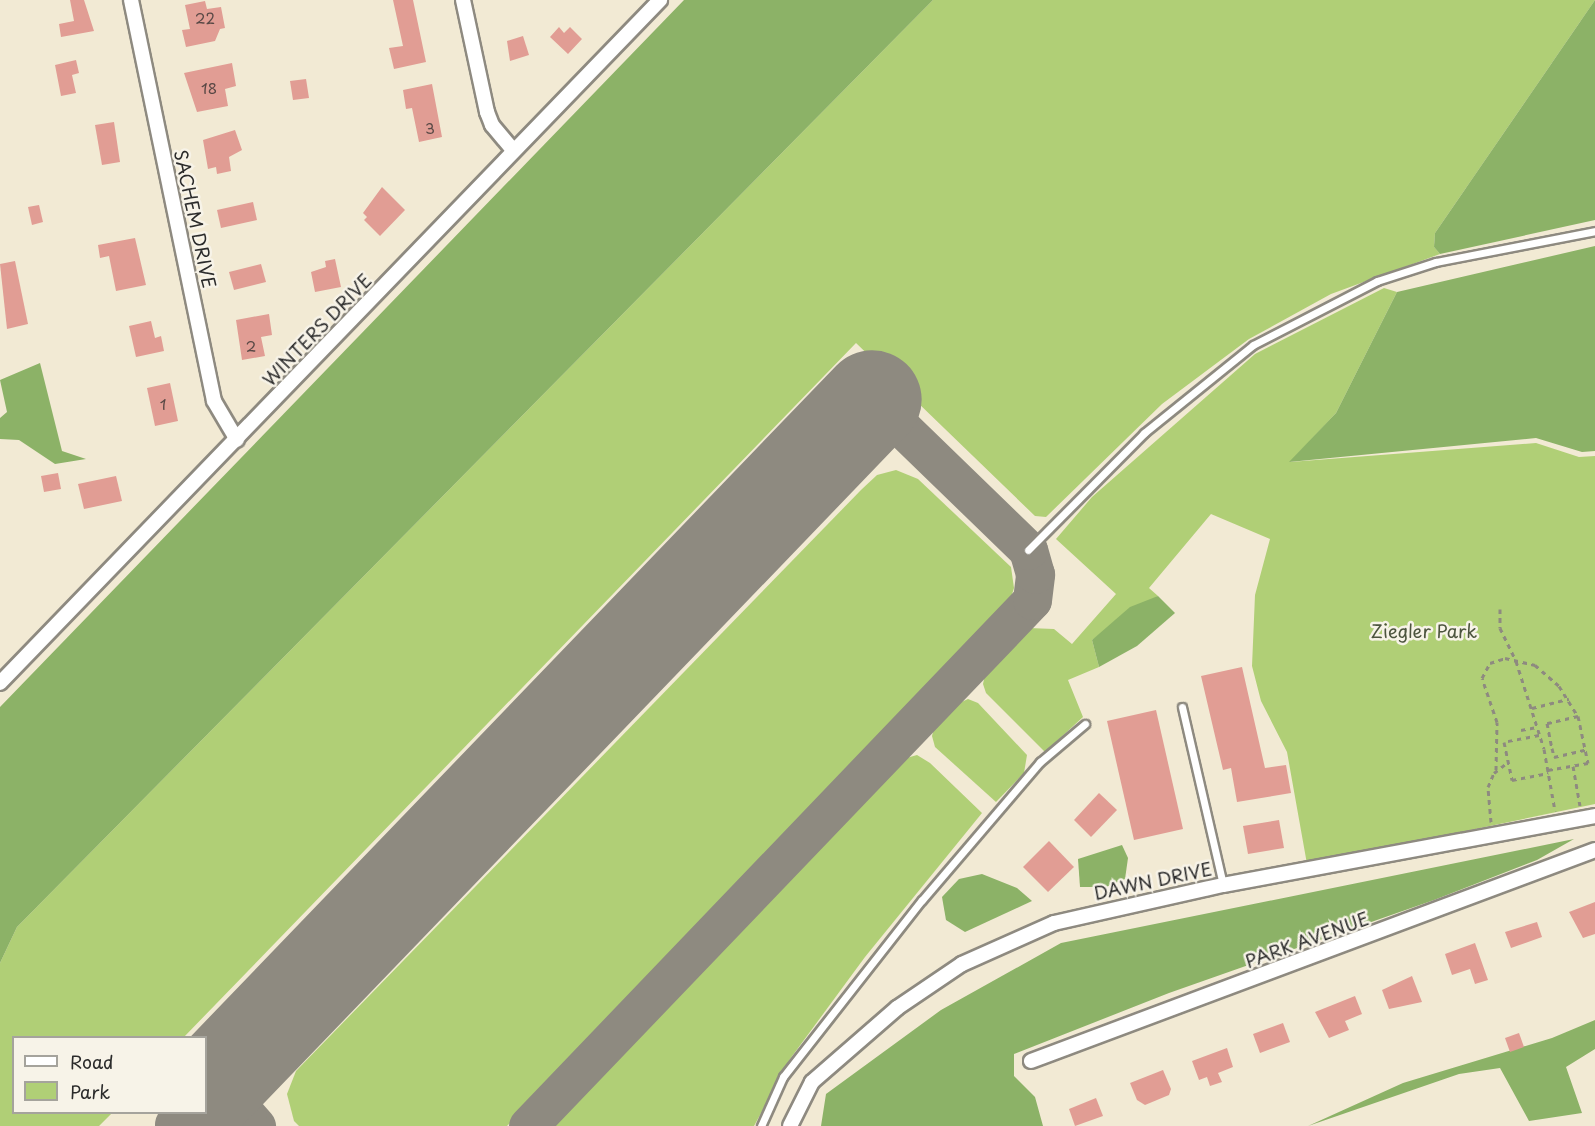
<!DOCTYPE html>
<style>
body{margin:0}
#map{position:relative;width:1595px;height:1126px;overflow:hidden;background:#f2ead4;font-family:"Playpen Sans",sans-serif}
div>[style]{position:absolute}
.green>*{inset:0;background:#b0cf76}
.forest>*{inset:0;background:#8cb267}
.taxiway>*{height:39px;margin:-19.5px;padding:0 19.5px;transform-origin:19.5px;border-radius:19.5px;background:#8e8a80}
.runway>*{height:99px;margin:-49.5px;padding:0 49.5px;transform-origin:49.5px;border-radius:49.5px;background:#8e8a80}
.building>*{inset:0;background:#e19d94}
.path>*{height:3px;margin-top:-1.5px;transform-origin:0;background:repeating-linear-gradient(90deg,#8e8a80 0 4.5px,transparent 0 9px)}
.roads{filter:drop-shadow(2px 0 #8e8a80) drop-shadow(-2px 0 #8e8a80) drop-shadow(0 2px #8e8a80) drop-shadow(0 -2px #8e8a80)}
.service>*{height:7px;margin:-3.5px;padding:0 3.5px;transform-origin:3.5px;border-radius:3.5px;background:#fff}
.minor>*{height:14px;margin:-7px;padding:0 7px;transform-origin:7px;border-radius:7px;background:#fff}
span{translate:-50% -50%;white-space:nowrap;text-align:center;line-height:1.15;-webkit-text-stroke:5px #f7f3e8;paint-order:stroke}
.number-label{font-size:15px;color:#584845}
.number-label span{-webkit-text-stroke-width:0}
.street-label{font-size:18px;color:#2b2b2b}
.park-label{font-size:18px;color:#4c543e}
.legend{position:absolute;left:12px;top:1036px;width:195px;height:78px;box-sizing:border-box;background:#f7f3e8;border:2px solid #a5a39c;margin:0;padding:8px 10px;list-style:none;font-size:18px;color:#2b2b2b}
.legend li{display:flex;align-items:center;gap:12px;height:30px}
.legend b{width:30px;border:2px solid #a5a39c}
</style>
<div id="map">
<div class="green">
<i style="clip-path:polygon(933px 0,1595px 0,1435px 233px,1434px 247px,1440px 254px,1331px 294px,1249px 339px,1162px 404px,1046px 517px,1035px 516px,856px 343px,184px 1037px,14px 1038px,14px 1112px,112px 1113px,99px 1126px,0 1126px,0 963px,17px 927px)"></i>
<i style="clip-path:polygon(1384px 288px,1397px 292px,1336px 413px,1290px 462px,1536px 443px,1579px 457px,1595px 456px,1595px 804px,1307px 864px,1287px 752px,1261px 701px,1252px 666px,1255px 595px,1270px 539px,1211px 514px,1149px 588px,1158px 596px,1092px 640px,1099px 667px,1068px 680px,1083px 717px,1045px 752px,986px 693px,983px 684px,986px 670px,1029px 628px,1054px 629px,1072px 644px,1116px 594px,1056px 539px,1092px 497px,1255px 354px)"></i>
<i style="clip-path:polygon(896px 470px,918px 479px,1011px 567px,1014px 588px,1006px 613px,507px 1126px,299px 1126px,294px 1121px,287px 1094px,296px 1071px,861px 490px,877px 475px)"></i>
<i style="clip-path:polygon(968px 699px,978px 703px,1027px 755px,1024px 773px,996px 802px,935px 747px,932px 736px,935px 724px,955px 705px)"></i>
<i style="clip-path:polygon(917px 755px,930px 763px,982px 813px,865px 957px,790px 1059px,754px 1126px,549px 1126px,903px 759px)"></i>
</div>
<div class="forest">
<i style="clip-path:polygon(684px 0,933px 0,17px 927px,0 963px,0 707px)"></i>
<i style="clip-path:polygon(1595px 0,1595px 220px,1440px 254px,1434px 247px,1435px 233px)"></i>
<i style="clip-path:polygon(1595px 246px,1595px 451px,1582px 452px,1536px 438px,1289px 462px,1336px 413px,1397px 292px)"></i>
<i style="clip-path:polygon(40px 363px,62px 451px,86px 459px,55px 464px,19px 440px,0 439px,0 418px,7px 412px,0 380px)"></i>
<i style="clip-path:polygon(1158px 596px,1175px 613px,1137px 646px,1099px 667px,1092px 640px,1130px 607px)"></i>
<i style="clip-path:polygon(1574px 839px,1537px 860px,1434px 900px,1169px 993px,1014px 1054px,1014px 1076px,1035px 1097px,1043px 1126px,821px 1126px,826px 1094px,941px 1010px,1061px 943px)"></i>
<i style="clip-path:polygon(1122px 845px,1128px 858px,1125px 879px,1106px 887px,1080px 887px,1078px 859px)"></i>
<i style="clip-path:polygon(982px 874px,1017px 888px,1032px 901px,965px 932px,946px 920px,942px 897px,959px 879px)"></i>
<i style="clip-path:polygon(1595px 1020px,1595px 1049px,1566px 1067px,1582px 1113px,1529px 1121px,1500px 1068px,1459px 1074px,1308px 1126px,1403px 1083px,1552px 1038px)"></i>
</div>
<div class="taxiway">
<i style="left:245px;top:1050px;width:24px;rotate:107deg"></i>
<i style="left:238px;top:1073px;width:20px;rotate:90deg"></i>
<i style="left:238px;top:1093px;width:19px;rotate:74deg"></i>
<i style="left:243px;top:1111px;width:20px;rotate:49deg"></i>
<i style="left:174px;top:1124px;width:44px;rotate:-14.3deg"></i>
<i style="left:217px;top:1113px;width:30px;rotate:8deg"></i>
<i style="left:528px;top:1126px;width:728px;rotate:-46.22deg"></i>
<i style="left:1032px;top:600px;width:26px;rotate:-83deg"></i>
<i style="left:1035px;top:574px;width:25px;rotate:-106deg"></i>
<i style="left:1028px;top:550px;width:217px;rotate:-135.9deg"></i>
</div>
<div class="runway">
<i style="left:206px;top:1091px;width:960px;rotate:-46.1deg"></i>
</div>
<div class="building">
<i style="clip-path:polygon(70px 0,84px 0,94px 31px,61px 37px,59px 24px,74px 21px)"></i>
<i style="clip-path:polygon(393px 0,413px 0,426px 62px,394px 69px,389px 48px,403px 46px)"></i>
<i style="clip-path:polygon(205px 1px,207px 9px,221px 7px,225px 28px,220px 29px,215px 41px,186px 47px,182px 30px,190px 29px,185px 5px)"></i>
<i style="clip-path:polygon(559px 27px,564px 33px,570px 27px,582px 39px,568px 54px,550px 37px)"></i>
<i style="clip-path:polygon(523px 36px,529px 55px,510px 61px,507px 41px)"></i>
<i style="clip-path:polygon(76px 60px,79px 73px,72px 75px,76px 93px,61px 96px,55px 65px)"></i>
<i style="clip-path:polygon(232px 63px,236px 86px,225px 89px,228px 106px,197px 112px,184px 73px)"></i>
<i style="clip-path:polygon(306px 79px,309px 98px,293px 100px,290px 81px)"></i>
<i style="clip-path:polygon(432px 84px,442px 137px,419px 142px,412px 108px,406px 109px,403px 90px)"></i>
<i style="clip-path:polygon(114px 122px,120px 162px,102px 165px,95px 125px)"></i>
<i style="clip-path:polygon(235px 130px,242px 150px,229px 157px,231px 171px,217px 174px,216px 167px,208px 169px,203px 140px)"></i>
<i style="clip-path:polygon(382px 187px,405px 210px,380px 236px,364px 220px,367px 217px,363px 213px)"></i>
<i style="clip-path:polygon(253px 202px,257px 220px,221px 228px,217px 210px)"></i>
<i style="clip-path:polygon(39px 205px,43px 222px,32px 225px,28px 207px)"></i>
<i style="clip-path:polygon(135px 238px,146px 285px,116px 291px,109px 256px,100px 258px,98px 245px)"></i>
<i style="clip-path:polygon(335px 259px,341px 287px,315px 292px,311px 272px,326px 267px,325px 261px)"></i>
<i style="clip-path:polygon(15px 261px,28px 324px,7px 329px,0 264px)"></i>
<i style="clip-path:polygon(261px 264px,266px 282px,234px 290px,229px 272px)"></i>
<i style="clip-path:polygon(269px 314px,272px 335px,261px 337px,265px 356px,242px 360px,236px 320px)"></i>
<i style="clip-path:polygon(151px 321px,155px 338px,161px 336px,164px 351px,136px 357px,129px 326px)"></i>
<i style="clip-path:polygon(170px 383px,178px 421px,155px 426px,147px 388px)"></i>
<i style="clip-path:polygon(58px 473px,61px 489px,44px 492px,41px 476px)"></i>
<i style="clip-path:polygon(116px 476px,122px 501px,84px 509px,78px 484px)"></i>
<i style="clip-path:polygon(1242px 667px,1265px 768px,1286px 765px,1291px 793px,1237px 802px,1231px 768px,1223px 770px,1201px 676px)"></i>
<i style="clip-path:polygon(1156px 710px,1183px 829px,1134px 840px,1107px 721px)"></i>
<i style="clip-path:polygon(1099px 793px,1117px 810px,1091px 837px,1074px 820px)"></i>
<i style="clip-path:polygon(1279px 820px,1284px 848px,1248px 854px,1243px 826px)"></i>
<i style="clip-path:polygon(1049px 841px,1074px 867px,1048px 892px,1023px 867px)"></i>
<i style="clip-path:polygon(1595px 902px,1595px 934px,1583px 938px,1569px 912px)"></i>
<i style="clip-path:polygon(1537px 922px,1542px 937px,1511px 948px,1505px 932px)"></i>
<i style="clip-path:polygon(1475px 943px,1488px 980px,1475px 984px,1470px 969px,1452px 975px,1445px 954px)"></i>
<i style="clip-path:polygon(1412px 976px,1422px 1002px,1389px 1009px,1382px 990px)"></i>
<i style="clip-path:polygon(1355px 996px,1362px 1014px,1345px 1021px,1349px 1030px,1329px 1038px,1315px 1012px)"></i>
<i style="clip-path:polygon(1283px 1023px,1290px 1042px,1260px 1053px,1253px 1034px)"></i>
<i style="clip-path:polygon(1519px 1033px,1524px 1047px,1510px 1052px,1505px 1038px)"></i>
<i style="clip-path:polygon(1227px 1048px,1233px 1067px,1218px 1073px,1222px 1082px,1210px 1086px,1207px 1077px,1199px 1080px,1192px 1061px)"></i>
<i style="clip-path:polygon(1163px 1070px,1171px 1089px,1169px 1095px,1145px 1105px,1137px 1100px,1130px 1083px)"></i>
<i style="clip-path:polygon(1096px 1098px,1103px 1116px,1075px 1126px,1069px 1109px)"></i>
</div>
<div class="path">
<i style="left:1500px;top:609px;width:19px;rotate:90deg"></i>
<i style="left:1500px;top:628px;width:37px;rotate:64deg"></i>
<i style="left:1516px;top:661px;width:92px;rotate:72.3deg"></i>
<i style="left:1544px;top:749px;width:63px;rotate:79.9deg"></i>
<i style="left:1532px;top:708px;width:38px;rotate:-14deg"></i>
<i style="left:1578px;top:716px;width:32px;rotate:167deg"></i>
<i style="left:1547px;top:723px;width:25px;rotate:79deg"></i>
<i style="left:1552px;top:748px;width:9px;rotate:77deg"></i>
<i style="left:1554px;top:757px;width:32px;rotate:-13deg"></i>
<i style="left:1521px;top:730px;width:16px;rotate:-11deg"></i>
<i style="left:1539px;top:735px;width:36px;rotate:169deg"></i>
<i style="left:1504px;top:742px;width:39px;rotate:78deg"></i>
<i style="left:1512px;top:780px;width:37px;rotate:-11deg"></i>
<i style="left:1573px;top:766px;width:40px;rotate:80deg"></i>
<i style="left:1496px;top:770px;width:48px;rotate:-88.8deg"></i>
<i style="left:1497px;top:722px;width:46px;rotate:-108.8deg"></i>
<i style="left:1482px;top:678px;width:17px;rotate:-62deg"></i>
<i style="left:1490px;top:663px;width:16px;rotate:-18deg"></i>
<i style="left:1505px;top:658px;width:31px;rotate:13deg"></i>
<i style="left:1535px;top:665px;width:32px;rotate:41deg"></i>
<i style="left:1559px;top:686px;width:36px;rotate:58deg"></i>
<i style="left:1578px;top:716px;width:48px;rotate:78deg"></i>
<i style="left:1588px;top:763px;width:41px;rotate:170.1deg"></i>
<i style="left:1491px;top:822px;width:35px;rotate:-95deg"></i>
<i style="left:1488px;top:787px;width:15px;rotate:-67deg"></i>
<i style="left:1494px;top:773px;width:18px;rotate:-38deg"></i>
</div>
<div class="roads">
<div class="service">
<i style="left:1028px;top:550px;width:165px;rotate:-45.2deg"></i>
<i style="left:1144px;top:433px;width:140px;rotate:-38.9deg"></i>
<i style="left:1253px;top:345px;width:140px;rotate:-27.3deg"></i>
<i style="left:1377px;top:281px;width:62px;rotate:-17.9deg"></i>
<i style="left:1436px;top:262px;width:162px;rotate:-11deg"></i>
<i style="left:1182px;top:707px;width:183px;rotate:77deg"></i>
<i style="left:761px;top:1126px;width:54px;rotate:-65.8deg"></i>
<i style="left:783px;top:1077px;width:225px;rotate:-51.9deg"></i>
<i style="left:922px;top:900px;width:182px;rotate:-49.5deg"></i>
<i style="left:1040px;top:762px;width:59px;rotate:-40.2deg"></i>
</div>
<div class="minor">
<i style="left:131px;top:0;width:409px;rotate:78.3deg"></i>
<i style="left:214px;top:401px;width:45px;rotate:59.5deg"></i>
<i style="left:463px;top:0;width:115px;rotate:77.9deg"></i>
<i style="left:487px;top:112px;width:14px;rotate:69deg"></i>
<i style="left:492px;top:125px;width:33px;rotate:50deg"></i>
<i style="left:0;top:683px;width:950px;rotate:-45.98deg"></i>
<i style="left:1031px;top:1061px;width:602px;rotate:-20.51deg"></i>
<i style="left:790px;top:1126px;width:49px;rotate:-63.4deg"></i>
<i style="left:812px;top:1082px;width:113px;rotate:-41deg"></i>
<i style="left:897px;top:1008px;width:78px;rotate:-34.1deg"></i>
<i style="left:962px;top:964px;width:101px;rotate:-24deg"></i>
<i style="left:1054px;top:923px;width:173px;rotate:-12.7deg"></i>
<i style="left:1223px;top:885px;width:378px;rotate:-10.5deg"></i>
</div>
</div>
<div class="number-label">
<span style="left:205px;top:18px">22</span>
<span style="left:209px;top:88px">18</span>
<span style="left:430px;top:128px">3</span>
<span style="left:251px;top:346px">2</span>
<span style="left:163px;top:404px">1</span>
</div>
<div class="street-label">
<span style="left:195px;top:219px;rotate:78deg">SACHEM DRIVE</span>
<span style="left:317px;top:330px;rotate:-46deg">WINTERS DRIVE</span>
<span style="left:1153px;top:881px;rotate:-12deg">DAWN DRIVE</span>
<span style="left:1307px;top:940px;rotate:-20deg">PARK AVENUE</span>
</div>
<div class="park-label">
<span style="left:1424px;top:631px">Ziegler Park</span>
</div>
<ul class="legend">
<li><b style="height:8px;background:#fff"></b>Road</li>
<li><b style="height:16px;background:#b0cf76"></b>Park</li>
</ul>
</div>
